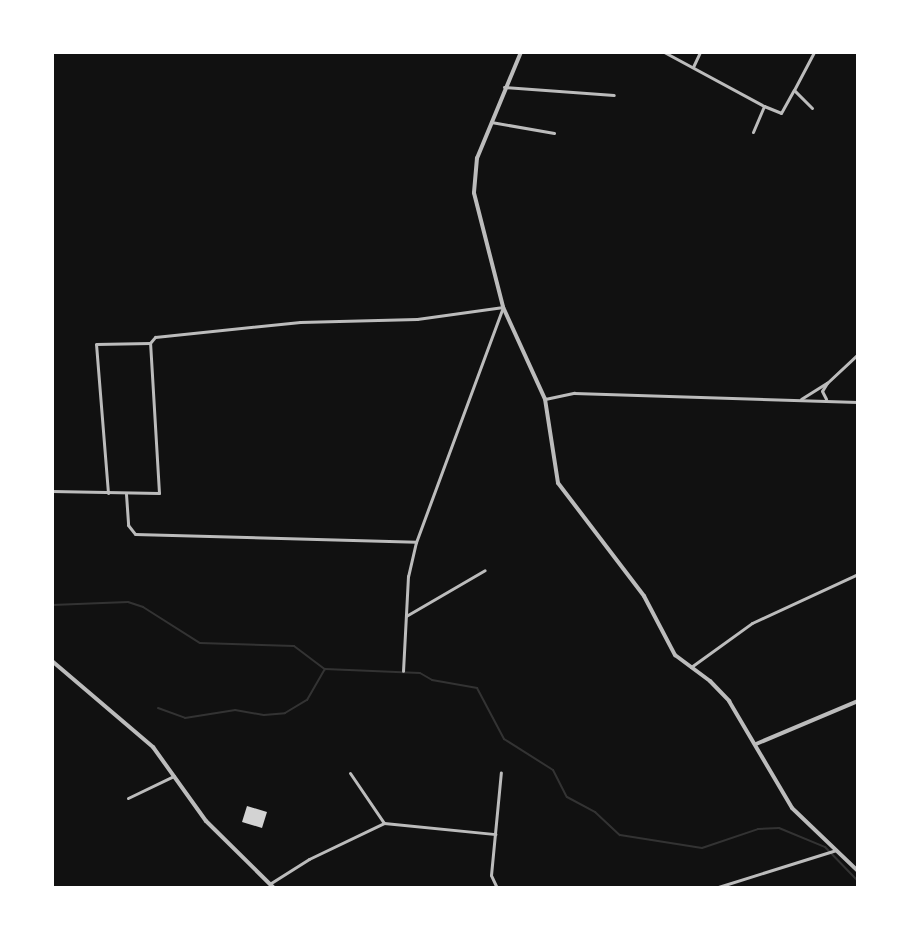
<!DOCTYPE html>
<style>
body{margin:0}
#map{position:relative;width:910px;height:940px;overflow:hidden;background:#111;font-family:"Titillium Web",sans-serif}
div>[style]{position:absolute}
.stream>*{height:2px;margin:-1px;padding:0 1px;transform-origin:1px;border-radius:1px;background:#333}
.building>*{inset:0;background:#d3d3d3}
.minor>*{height:3px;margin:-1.5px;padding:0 1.5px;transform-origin:1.5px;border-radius:1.5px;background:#bcbcbc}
.tertiary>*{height:4px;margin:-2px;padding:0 2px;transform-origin:2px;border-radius:2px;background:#bcbcbc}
span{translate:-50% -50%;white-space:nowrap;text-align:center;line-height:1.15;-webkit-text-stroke:5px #fff;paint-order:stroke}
.frame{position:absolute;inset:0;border:54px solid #fff;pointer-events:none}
</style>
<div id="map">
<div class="stream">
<i style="left:52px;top:605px;width:76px;rotate:-2.3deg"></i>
<i style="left:128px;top:602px;width:16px;rotate:18deg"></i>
<i style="left:143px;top:607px;width:67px;rotate:32.3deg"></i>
<i style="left:200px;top:643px;width:94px;rotate:1.8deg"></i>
<i style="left:294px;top:646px;width:39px;rotate:37deg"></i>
<i style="left:325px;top:669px;width:95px;rotate:2.4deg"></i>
<i style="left:420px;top:673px;width:14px;rotate:30deg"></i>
<i style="left:432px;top:680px;width:46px;rotate:10.1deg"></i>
<i style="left:477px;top:688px;width:58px;rotate:62.1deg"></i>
<i style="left:504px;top:739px;width:58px;rotate:32.3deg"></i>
<i style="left:553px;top:770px;width:30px;rotate:63deg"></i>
<i style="left:567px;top:797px;width:32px;rotate:28deg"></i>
<i style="left:595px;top:812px;width:34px;rotate:43deg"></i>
<i style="left:620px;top:835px;width:83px;rotate:9deg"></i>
<i style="left:702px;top:848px;width:59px;rotate:-18.7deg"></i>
<i style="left:758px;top:829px;width:21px;rotate:-3deg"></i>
<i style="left:779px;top:828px;width:50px;rotate:22.4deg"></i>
<i style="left:825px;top:847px;width:47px;rotate:45.9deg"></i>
<i style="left:158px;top:708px;width:29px;rotate:20deg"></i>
<i style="left:185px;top:718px;width:51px;rotate:-9.1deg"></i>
<i style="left:235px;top:710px;width:29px;rotate:10deg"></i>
<i style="left:264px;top:715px;width:21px;rotate:-5deg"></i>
<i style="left:285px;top:713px;width:26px;rotate:-31deg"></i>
<i style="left:307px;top:700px;width:36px;rotate:-60deg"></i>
</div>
<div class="building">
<i style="clip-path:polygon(247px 806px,267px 812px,262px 828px,242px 822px)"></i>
</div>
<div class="minor">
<i style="left:664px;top:52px;width:114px;rotate:28.4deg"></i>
<i style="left:693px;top:67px;width:17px;rotate:-65deg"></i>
<i style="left:504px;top:87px;width:110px;rotate:4.2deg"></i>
<i style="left:812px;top:108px;width:25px;rotate:-135deg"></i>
<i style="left:794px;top:90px;width:43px;rotate:-62.2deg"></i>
<i style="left:491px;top:122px;width:64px;rotate:9.9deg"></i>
<i style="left:753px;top:132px;width:28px;rotate:-67deg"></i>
<i style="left:764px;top:106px;width:18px;rotate:22deg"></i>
<i style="left:781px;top:113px;width:26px;rotate:-61deg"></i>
<i style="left:827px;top:383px;width:42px;rotate:-43.1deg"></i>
<i style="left:545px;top:399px;width:30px;rotate:-12deg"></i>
<i style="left:574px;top:393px;width:284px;rotate:1.8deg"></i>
<i style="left:801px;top:399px;width:31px;rotate:-32deg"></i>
<i style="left:827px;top:383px;width:9px;rotate:122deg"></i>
<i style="left:822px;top:391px;width:9px;rotate:63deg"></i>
<i style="left:52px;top:491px;width:107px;rotate:1.1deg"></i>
<i style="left:159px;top:493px;width:150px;rotate:-93.4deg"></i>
<i style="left:108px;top:493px;width:149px;rotate:-94.6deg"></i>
<i style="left:96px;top:344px;width:54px;rotate:-1.1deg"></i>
<i style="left:150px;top:343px;width:8px;rotate:-50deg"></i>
<i style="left:155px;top:337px;width:146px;rotate:-5.9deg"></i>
<i style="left:300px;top:322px;width:117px;rotate:-1.5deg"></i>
<i style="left:417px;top:319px;width:87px;rotate:-7.9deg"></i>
<i style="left:503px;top:307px;width:251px;rotate:110.3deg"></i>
<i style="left:416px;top:542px;width:35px;rotate:103deg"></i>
<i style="left:408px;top:576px;width:95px;rotate:93deg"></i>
<i style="left:126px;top:494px;width:31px;rotate:86deg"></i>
<i style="left:128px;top:525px;width:11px;rotate:52deg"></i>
<i style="left:135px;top:534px;width:281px;rotate:1.6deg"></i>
<i style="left:406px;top:616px;width:91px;rotate:-30.2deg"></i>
<i style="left:691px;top:667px;width:75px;rotate:-35.8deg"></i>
<i style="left:752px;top:623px;width:117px;rotate:-24.8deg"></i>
<i style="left:350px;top:773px;width:60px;rotate:55.8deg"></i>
<i style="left:128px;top:798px;width:51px;rotate:-25.6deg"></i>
<i style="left:271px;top:883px;width:45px;rotate:-32.3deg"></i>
<i style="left:309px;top:859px;width:83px;rotate:-25.6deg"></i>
<i style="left:384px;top:823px;width:112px;rotate:5.7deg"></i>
<i style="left:497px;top:888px;width:14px;rotate:-115deg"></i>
<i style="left:491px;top:875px;width:103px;rotate:-84.5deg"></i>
<i style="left:715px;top:888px;width:127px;rotate:-17.4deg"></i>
</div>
<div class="tertiary">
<i style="left:521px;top:52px;width:115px;rotate:112.5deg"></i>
<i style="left:477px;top:158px;width:35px;rotate:95deg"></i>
<i style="left:474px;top:193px;width:118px;rotate:75.7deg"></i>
<i style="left:503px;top:307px;width:101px;rotate:65.5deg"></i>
<i style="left:545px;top:399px;width:85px;rotate:81.2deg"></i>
<i style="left:558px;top:483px;width:142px;rotate:52.7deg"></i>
<i style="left:644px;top:596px;width:67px;rotate:62.3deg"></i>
<i style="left:675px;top:655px;width:44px;rotate:36.6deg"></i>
<i style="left:710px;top:681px;width:28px;rotate:46deg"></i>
<i style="left:729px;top:701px;width:124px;rotate:59.5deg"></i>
<i style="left:792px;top:808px;width:91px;rotate:43.7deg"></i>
<i style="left:52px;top:661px;width:133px;rotate:40.4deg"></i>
<i style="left:153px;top:747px;width:91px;rotate:54.4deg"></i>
<i style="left:206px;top:821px;width:95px;rotate:44.6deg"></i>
<i style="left:756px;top:744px;width:111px;rotate:-22.9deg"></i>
</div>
<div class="frame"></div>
</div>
